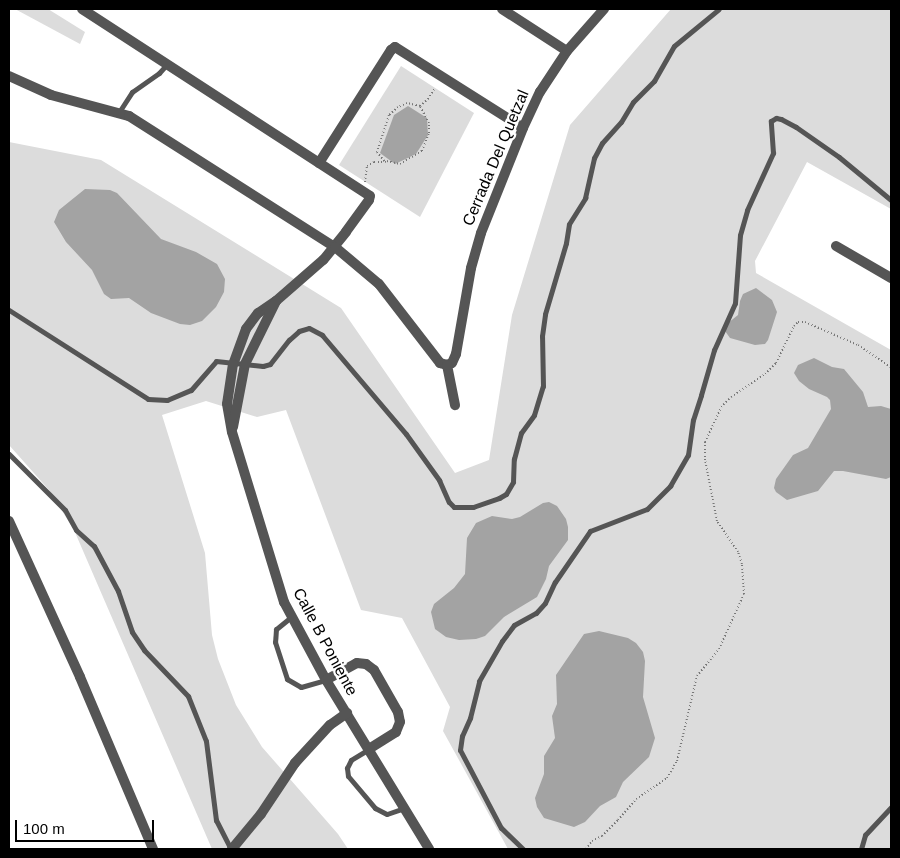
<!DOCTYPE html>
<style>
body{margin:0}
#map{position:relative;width:900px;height:858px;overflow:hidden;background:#fff;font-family:Helvetica,sans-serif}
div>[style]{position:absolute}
.green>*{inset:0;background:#dcdcdc}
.water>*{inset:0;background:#a3a3a3}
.path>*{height:2px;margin-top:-1px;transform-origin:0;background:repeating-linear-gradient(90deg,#777 0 1px,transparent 0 3.5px)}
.lane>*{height:5px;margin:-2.5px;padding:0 2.5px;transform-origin:2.5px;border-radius:2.5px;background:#555}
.street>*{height:10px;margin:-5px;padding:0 5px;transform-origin:5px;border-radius:5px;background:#555}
span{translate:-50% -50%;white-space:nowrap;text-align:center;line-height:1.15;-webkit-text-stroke:4.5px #fff;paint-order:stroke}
.street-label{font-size:16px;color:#000}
.frame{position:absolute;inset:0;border:10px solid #000;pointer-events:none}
.scale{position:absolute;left:15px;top:820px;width:139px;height:22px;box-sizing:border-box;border:2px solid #000;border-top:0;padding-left:6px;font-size:15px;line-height:18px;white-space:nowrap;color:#000;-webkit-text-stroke:4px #fff;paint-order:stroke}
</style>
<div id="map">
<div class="green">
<i style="clip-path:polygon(15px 9px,48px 9px,85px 32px,80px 44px)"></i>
<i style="clip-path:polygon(671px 9px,891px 9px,891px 209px,807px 162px,755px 261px,756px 273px,891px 350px,891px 849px,508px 849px,443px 731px,450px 707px,402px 618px,361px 610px,286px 410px,257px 417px,206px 401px,162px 415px,205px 553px,212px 635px,218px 659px,236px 705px,262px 747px,338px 834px,348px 849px,212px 849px,74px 530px,49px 490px,9px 445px,9px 142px,101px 160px,341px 308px,455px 473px,489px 460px,512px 315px,570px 125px)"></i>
<i style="clip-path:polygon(401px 66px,474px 113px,420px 217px,339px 165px)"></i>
</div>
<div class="water">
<i style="clip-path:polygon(408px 106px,427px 118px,428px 135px,416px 154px,395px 164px,380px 153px,394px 115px)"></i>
<i style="clip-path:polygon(85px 189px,110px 190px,117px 193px,161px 239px,196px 252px,217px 264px,225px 279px,224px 292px,216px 307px,202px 321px,190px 325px,180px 324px,151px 313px,129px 298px,111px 299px,104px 294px,92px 270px,66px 242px,54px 222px,59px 210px)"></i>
<i style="clip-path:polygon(756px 288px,772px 300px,777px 312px,768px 340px,765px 344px,755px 345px,730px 338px,725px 331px,728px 323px,738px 315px,740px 301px,743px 294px)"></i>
<i style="clip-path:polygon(814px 358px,832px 367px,844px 369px,863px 392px,868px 407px,881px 406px,891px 409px,891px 477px,886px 479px,843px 471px,834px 471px,818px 491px,787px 500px,776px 492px,774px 488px,776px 479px,793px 455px,808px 448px,831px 409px,830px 400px,827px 397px,809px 389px,799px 381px,794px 373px,798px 365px)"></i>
<i style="clip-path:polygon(549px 502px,557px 506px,566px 519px,568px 527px,568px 540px,549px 566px,546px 579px,537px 597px,504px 617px,485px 636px,476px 639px,459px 640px,446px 637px,435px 629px,431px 612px,434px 604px,454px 588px,465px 574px,467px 538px,476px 523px,492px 516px,512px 519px,520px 517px,543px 503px)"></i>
<i style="clip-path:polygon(599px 631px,628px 638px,636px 643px,643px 652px,645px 661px,643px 697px,655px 738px,649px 757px,623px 782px,616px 797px,600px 806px,585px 822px,574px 827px,544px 818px,537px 807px,535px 798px,544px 774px,544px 756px,555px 738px,552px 716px,557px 704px,556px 675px,584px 634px)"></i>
</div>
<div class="path">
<i style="left:420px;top:106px;width:11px;rotate:-41deg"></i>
<i style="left:428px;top:99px;width:13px;rotate:-58deg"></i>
<i style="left:365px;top:182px;width:16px;rotate:-83deg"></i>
<i style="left:367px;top:166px;width:8px;rotate:-30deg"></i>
<i style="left:374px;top:162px;width:11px"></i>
<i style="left:385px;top:162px;width:2px;rotate:-27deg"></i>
<i style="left:387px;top:161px;width:13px;rotate:13deg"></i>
<i style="left:400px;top:164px;width:26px;rotate:-31deg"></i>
<i style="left:422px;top:151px;width:19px;rotate:-69deg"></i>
<i style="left:429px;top:133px;width:10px;rotate:-90deg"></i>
<i style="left:429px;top:123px;width:19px;rotate:-118deg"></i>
<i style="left:420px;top:106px;width:13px;rotate:-167deg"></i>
<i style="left:407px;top:103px;width:10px;rotate:156deg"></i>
<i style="left:398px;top:107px;width:12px;rotate:138deg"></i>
<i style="left:389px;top:115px;width:39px;rotate:108deg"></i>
<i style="left:377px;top:152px;width:13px;rotate:51deg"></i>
<i style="left:586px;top:849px;width:10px;rotate:-53deg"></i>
<i style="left:592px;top:841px;width:11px;rotate:-27deg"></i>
<i style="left:602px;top:836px;width:23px;rotate:-45deg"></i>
<i style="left:618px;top:820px;width:28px;rotate:-49deg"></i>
<i style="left:636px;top:799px;width:37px;rotate:-34deg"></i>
<i style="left:667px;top:778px;width:20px;rotate:-60deg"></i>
<i style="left:677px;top:761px;width:87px;rotate:-76.8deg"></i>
<i style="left:697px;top:676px;width:35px;rotate:-51deg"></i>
<i style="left:719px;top:649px;width:60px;rotate:-65.6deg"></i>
<i style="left:744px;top:594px;width:30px;rotate:-94deg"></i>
<i style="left:742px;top:564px;width:13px;rotate:-108deg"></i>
<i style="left:738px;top:552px;width:37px;rotate:-124deg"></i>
<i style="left:717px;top:521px;width:62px;rotate:-101.1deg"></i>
<i style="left:705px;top:460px;width:18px;rotate:-90deg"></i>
<i style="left:705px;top:442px;width:38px;rotate:-65deg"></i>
<i style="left:721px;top:407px;width:14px;rotate:-45deg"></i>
<i style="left:731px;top:397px;width:41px;rotate:-34.1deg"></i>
<i style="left:765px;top:374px;width:16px;rotate:-45deg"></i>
<i style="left:776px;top:363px;width:41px;rotate:-64.1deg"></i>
<i style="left:794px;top:326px;width:6px;rotate:-45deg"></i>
<i style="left:798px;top:322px;width:7px"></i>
<i style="left:805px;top:322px;width:58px;rotate:23.5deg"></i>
<i style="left:858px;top:345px;width:40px;rotate:34deg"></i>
</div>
<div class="lane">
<i style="left:119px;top:112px;width:24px;rotate:-57deg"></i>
<i style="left:132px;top:92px;width:33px;rotate:-35deg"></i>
<i style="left:159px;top:73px;width:12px;rotate:-48deg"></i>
<i style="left:9px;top:310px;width:165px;rotate:32.6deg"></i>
<i style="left:148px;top:399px;width:19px;rotate:3deg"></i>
<i style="left:167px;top:400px;width:26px;rotate:-23deg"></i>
<i style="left:191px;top:390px;width:38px;rotate:-49deg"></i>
<i style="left:216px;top:361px;width:47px;rotate:6.1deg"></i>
<i style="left:263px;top:366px;width:7px;rotate:-16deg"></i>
<i style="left:270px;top:364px;width:31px;rotate:-52deg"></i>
<i style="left:289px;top:340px;width:13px;rotate:-42deg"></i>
<i style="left:299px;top:331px;width:10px;rotate:-17deg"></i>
<i style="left:309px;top:328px;width:15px;rotate:28deg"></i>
<i style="left:322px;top:335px;width:130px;rotate:49.7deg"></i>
<i style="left:406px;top:434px;width:57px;rotate:54.3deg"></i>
<i style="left:439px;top:480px;width:24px;rotate:66deg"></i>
<i style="left:449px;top:502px;width:7px;rotate:45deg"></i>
<i style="left:454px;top:507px;width:19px"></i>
<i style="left:473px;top:507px;width:28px;rotate:-19deg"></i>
<i style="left:499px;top:498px;width:8px;rotate:-30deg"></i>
<i style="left:506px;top:494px;width:14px;rotate:-60deg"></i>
<i style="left:513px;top:482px;width:23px;rotate:-88deg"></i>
<i style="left:514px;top:459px;width:27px;rotate:-75deg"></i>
<i style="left:521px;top:433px;width:22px;rotate:-54deg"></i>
<i style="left:534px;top:415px;width:30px;rotate:-73deg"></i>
<i style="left:543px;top:386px;width:50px;rotate:-91.1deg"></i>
<i style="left:542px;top:336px;width:22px;rotate:-82deg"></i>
<i style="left:545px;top:314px;width:74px;rotate:-73.5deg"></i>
<i style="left:566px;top:243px;width:19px;rotate:-81deg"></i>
<i style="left:569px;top:224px;width:31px;rotate:-58deg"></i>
<i style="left:585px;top:198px;width:41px;rotate:-77.3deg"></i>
<i style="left:594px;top:158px;width:17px;rotate:-62deg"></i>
<i style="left:602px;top:143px;width:28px;rotate:-48deg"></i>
<i style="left:621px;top:122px;width:23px;rotate:-59deg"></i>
<i style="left:633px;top:102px;width:30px;rotate:-45deg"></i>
<i style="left:654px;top:81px;width:40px;rotate:-60.3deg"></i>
<i style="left:674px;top:46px;width:58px;rotate:-39.4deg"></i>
<i style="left:9px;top:454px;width:79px;rotate:45deg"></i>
<i style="left:65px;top:510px;width:23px;rotate:61deg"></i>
<i style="left:76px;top:530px;width:24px;rotate:42deg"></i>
<i style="left:94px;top:546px;width:51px;rotate:61.9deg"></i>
<i style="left:118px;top:591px;width:43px;rotate:71.1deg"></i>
<i style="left:132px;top:632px;width:22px;rotate:56deg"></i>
<i style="left:144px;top:650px;width:64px;rotate:46.3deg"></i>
<i style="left:188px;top:696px;width:48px;rotate:68.2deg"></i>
<i style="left:206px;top:741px;width:80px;rotate:82.8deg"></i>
<i style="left:216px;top:820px;width:33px;rotate:63deg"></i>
<i style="left:291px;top:617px;width:19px;rotate:141deg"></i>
<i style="left:276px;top:629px;width:13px;rotate:94deg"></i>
<i style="left:275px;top:642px;width:39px;rotate:72deg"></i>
<i style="left:287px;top:679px;width:16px;rotate:30deg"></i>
<i style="left:301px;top:687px;width:26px;rotate:-16deg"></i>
<i style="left:369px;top:749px;width:21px;rotate:149deg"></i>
<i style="left:351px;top:760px;width:9px;rotate:117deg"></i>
<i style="left:347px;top:768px;width:8px;rotate:83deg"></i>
<i style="left:348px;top:776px;width:42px;rotate:49.8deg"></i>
<i style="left:375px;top:808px;width:13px;rotate:27deg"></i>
<i style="left:387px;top:814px;width:18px;rotate:-19deg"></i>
<i style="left:523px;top:849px;width:30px;rotate:-136deg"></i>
<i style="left:501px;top:828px;width:88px;rotate:-117.7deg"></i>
<i style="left:460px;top:750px;width:14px;rotate:-82deg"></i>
<i style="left:462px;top:736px;width:20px;rotate:-66deg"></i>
<i style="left:470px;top:718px;width:38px;rotate:-76deg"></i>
<i style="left:479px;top:681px;width:46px;rotate:-60.1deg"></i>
<i style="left:502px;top:641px;width:20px;rotate:-53deg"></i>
<i style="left:514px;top:625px;width:25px;rotate:-29deg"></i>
<i style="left:536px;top:613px;width:13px;rotate:-48deg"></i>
<i style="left:545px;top:603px;width:23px;rotate:-65deg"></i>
<i style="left:555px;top:582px;width:62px;rotate:-55.5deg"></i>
<i style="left:590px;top:531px;width:61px;rotate:-21.1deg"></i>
<i style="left:647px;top:509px;width:33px;rotate:-45deg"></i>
<i style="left:670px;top:486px;width:36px;rotate:-60deg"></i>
<i style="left:688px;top:455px;width:35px;rotate:-82deg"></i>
<i style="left:693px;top:420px;width:26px;rotate:-72deg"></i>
<i style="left:701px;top:395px;width:47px;rotate:-73.9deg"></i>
<i style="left:714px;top:350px;width:51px;rotate:-65.9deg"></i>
<i style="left:735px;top:303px;width:68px;rotate:-85.8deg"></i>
<i style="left:740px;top:235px;width:26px;rotate:-74deg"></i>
<i style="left:747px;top:210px;width:63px;rotate:-65.5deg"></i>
<i style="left:773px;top:153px;width:32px;rotate:-94deg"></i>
<i style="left:771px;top:121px;width:6px;rotate:-31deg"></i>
<i style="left:776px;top:118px;width:5px;rotate:11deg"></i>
<i style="left:781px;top:119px;width:17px;rotate:28deg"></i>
<i style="left:796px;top:127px;width:52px;rotate:34.9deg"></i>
<i style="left:839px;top:157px;width:67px;rotate:39.6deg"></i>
<i style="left:861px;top:849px;width:15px;rotate:-74deg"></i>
<i style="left:865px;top:835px;width:38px;rotate:-47deg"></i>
</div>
<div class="street">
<i style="left:82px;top:9px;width:343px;rotate:33deg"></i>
<i style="left:370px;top:196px;width:4px;rotate:104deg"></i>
<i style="left:369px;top:200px;width:39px;rotate:126deg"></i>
<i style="left:346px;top:232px;width:36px;rotate:129deg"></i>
<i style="left:323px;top:260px;width:62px;rotate:138.9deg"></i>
<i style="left:276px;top:301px;width:22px;rotate:146deg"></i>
<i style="left:258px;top:313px;width:20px;rotate:127deg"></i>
<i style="left:246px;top:329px;width:37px;rotate:110deg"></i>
<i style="left:233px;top:364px;width:40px;rotate:98.5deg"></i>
<i style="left:227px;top:404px;width:28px;rotate:80deg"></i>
<i style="left:232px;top:432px;width:178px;rotate:73deg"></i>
<i style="left:284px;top:602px;width:89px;rotate:61.7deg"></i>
<i style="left:326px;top:680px;width:198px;rotate:58.6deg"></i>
<i style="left:502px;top:9px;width:77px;rotate:32.9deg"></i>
<i style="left:9px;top:76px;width:46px;rotate:24.3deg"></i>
<i style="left:51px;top:95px;width:81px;rotate:15.1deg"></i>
<i style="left:129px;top:116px;width:244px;rotate:32.5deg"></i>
<i style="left:335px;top:247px;width:57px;rotate:40.1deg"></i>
<i style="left:379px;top:284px;width:100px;rotate:52.3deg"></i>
<i style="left:440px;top:363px;width:7px;rotate:16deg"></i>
<i style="left:319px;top:163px;width:134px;rotate:-57.5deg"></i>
<i style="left:391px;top:50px;width:5px;rotate:-37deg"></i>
<i style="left:395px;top:47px;width:151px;rotate:32.3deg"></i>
<i style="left:836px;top:246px;width:64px;rotate:30.2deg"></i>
<i style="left:447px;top:365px;width:5px;rotate:-22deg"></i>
<i style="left:452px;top:363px;width:10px;rotate:-66deg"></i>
<i style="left:456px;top:354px;width:87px;rotate:-80.1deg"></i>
<i style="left:471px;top:268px;width:36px;rotate:-74deg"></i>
<i style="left:481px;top:233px;width:113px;rotate:-68.2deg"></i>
<i style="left:523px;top:128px;width:40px;rotate:-65deg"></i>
<i style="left:540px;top:92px;width:49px;rotate:-56.6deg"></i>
<i style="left:567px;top:51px;width:56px;rotate:-48.6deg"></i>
<i style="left:447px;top:365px;width:41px;rotate:78.7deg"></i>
<i style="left:233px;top:427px;width:64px;rotate:-79.2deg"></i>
<i style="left:245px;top:364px;width:70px;rotate:-63.8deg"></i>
<i style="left:9px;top:521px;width:171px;rotate:65.5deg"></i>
<i style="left:80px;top:677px;width:187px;rotate:67deg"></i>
<i style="left:326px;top:680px;width:35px;rotate:-29deg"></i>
<i style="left:357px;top:663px;width:9px;rotate:6deg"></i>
<i style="left:366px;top:664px;width:10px;rotate:37deg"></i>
<i style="left:374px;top:670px;width:48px;rotate:60.3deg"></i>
<i style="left:398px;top:712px;width:10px;rotate:79deg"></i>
<i style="left:400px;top:722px;width:11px;rotate:112deg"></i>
<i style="left:396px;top:732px;width:32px;rotate:148deg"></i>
<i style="left:232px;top:849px;width:45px;rotate:-50.4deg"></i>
<i style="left:261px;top:814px;width:61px;rotate:-56.3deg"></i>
<i style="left:295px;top:763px;width:52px;rotate:-47.4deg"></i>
<i style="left:330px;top:725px;width:21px;rotate:-35deg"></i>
</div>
<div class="street-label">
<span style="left:496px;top:158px;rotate:-67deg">Cerrada Del Quetzal</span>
<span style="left:325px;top:642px;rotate:62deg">Calle B Poniente</span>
</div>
<div class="frame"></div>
<div class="scale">100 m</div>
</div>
